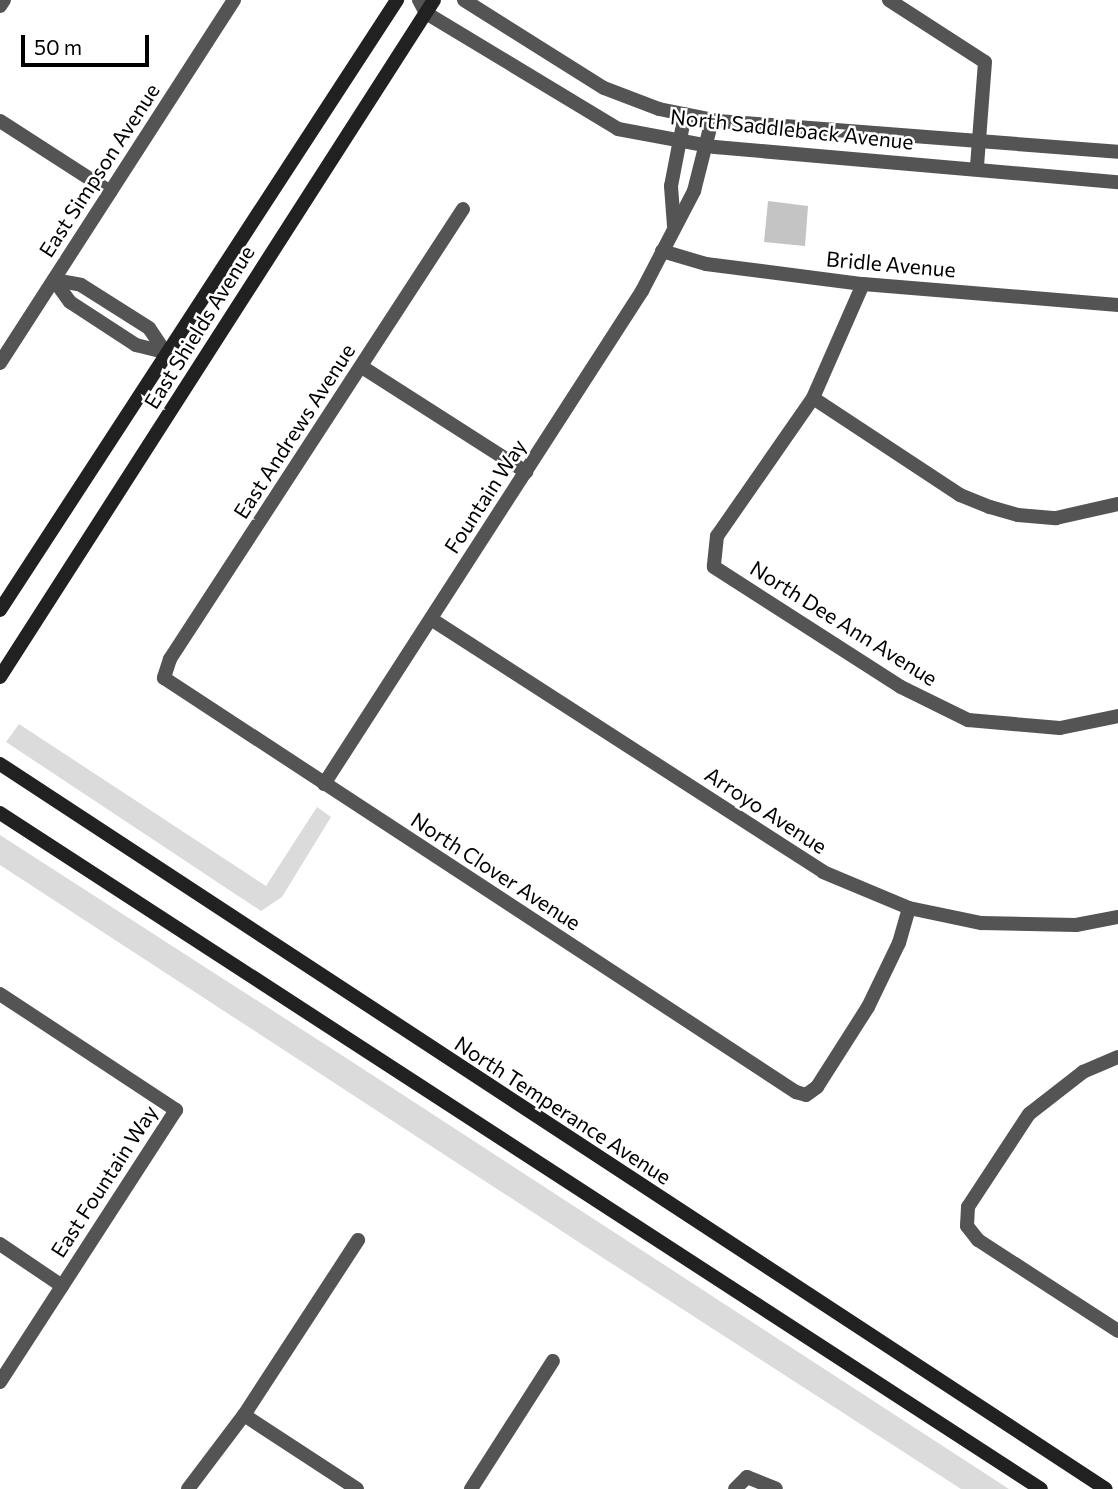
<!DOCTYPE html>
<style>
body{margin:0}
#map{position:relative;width:1118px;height:1489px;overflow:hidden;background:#fff;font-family:Commissioner,sans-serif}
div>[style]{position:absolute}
.green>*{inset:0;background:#dbdbdb}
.building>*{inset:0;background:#c4c4c4}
.street>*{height:14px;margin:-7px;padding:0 7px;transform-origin:7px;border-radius:7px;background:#545454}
.secondary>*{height:14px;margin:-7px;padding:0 7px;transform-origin:7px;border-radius:7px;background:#212121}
span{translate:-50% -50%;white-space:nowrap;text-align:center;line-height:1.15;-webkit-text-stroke:5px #fff;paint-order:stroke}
.street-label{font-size:21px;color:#000}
.scale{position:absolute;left:21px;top:35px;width:128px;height:32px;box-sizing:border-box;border:4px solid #000;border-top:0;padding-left:9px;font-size:21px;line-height:24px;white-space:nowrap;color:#000;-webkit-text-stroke:5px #fff;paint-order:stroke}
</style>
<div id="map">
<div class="green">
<i style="clip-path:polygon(19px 724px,266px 886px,317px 807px,331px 817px,282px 897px,261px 911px,6px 742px)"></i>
<i style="clip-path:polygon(0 835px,340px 1054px,1009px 1489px,961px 1489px,580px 1243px,0 865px)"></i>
</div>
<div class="building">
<i style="clip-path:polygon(768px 201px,808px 206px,805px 246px,764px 242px)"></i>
</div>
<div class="street">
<i style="left:419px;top:0;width:15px;rotate:62deg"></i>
<i style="left:426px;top:13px;width:224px;rotate:31.1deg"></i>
<i style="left:618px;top:129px;width:99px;rotate:10.5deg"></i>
<i style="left:715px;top:147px;width:405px;rotate:5deg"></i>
<i style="left:464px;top:0;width:165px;rotate:32.2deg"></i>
<i style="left:604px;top:88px;width:59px;rotate:20.9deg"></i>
<i style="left:659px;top:109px;width:60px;rotate:11.5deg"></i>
<i style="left:718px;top:121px;width:401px;rotate:4.4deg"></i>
<i style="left:889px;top:0;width:114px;rotate:32.9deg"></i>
<i style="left:985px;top:62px;width:104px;rotate:94.4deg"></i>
<i style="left:0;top:6px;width:7px;rotate:-56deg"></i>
<i style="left:0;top:121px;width:131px;rotate:32.8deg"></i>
<i style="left:463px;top:209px;width:537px;rotate:123.07deg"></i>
<i style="left:170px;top:659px;width:20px;rotate:108deg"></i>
<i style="left:164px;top:678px;width:756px;rotate:33.23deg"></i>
<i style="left:796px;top:1092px;width:10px;rotate:17deg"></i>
<i style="left:806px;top:1095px;width:14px;rotate:-36deg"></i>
<i style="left:817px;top:1087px;width:95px;rotate:-57.5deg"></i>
<i style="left:868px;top:1007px;width:71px;rotate:-64.2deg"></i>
<i style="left:899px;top:943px;width:36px;rotate:-74deg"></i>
<i style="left:674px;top:226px;width:40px;rotate:-94.3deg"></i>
<i style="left:671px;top:186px;width:73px;rotate:-79deg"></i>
<i style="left:662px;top:251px;width:46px;rotate:16.5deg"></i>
<i style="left:706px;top:264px;width:158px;rotate:7.3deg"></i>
<i style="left:863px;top:284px;width:256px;rotate:4.7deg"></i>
<i style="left:54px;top:280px;width:27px;rotate:10deg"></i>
<i style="left:81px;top:285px;width:80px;rotate:32.3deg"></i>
<i style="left:149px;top:328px;width:29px;rotate:56deg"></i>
<i style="left:54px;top:280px;width:27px;rotate:54deg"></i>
<i style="left:70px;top:302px;width:79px;rotate:33.1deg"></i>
<i style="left:136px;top:345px;width:30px;rotate:14deg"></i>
<i style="left:863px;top:284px;width:124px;rotate:113.7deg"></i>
<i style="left:813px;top:398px;width:168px;rotate:124.8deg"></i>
<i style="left:717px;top:536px;width:31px;rotate:96deg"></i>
<i style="left:714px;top:567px;width:222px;rotate:32.7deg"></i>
<i style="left:901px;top:687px;width:75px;rotate:26.2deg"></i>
<i style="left:968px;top:720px;width:92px;rotate:5deg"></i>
<i style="left:1060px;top:728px;width:59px;rotate:-11.7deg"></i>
<i style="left:0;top:363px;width:432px;rotate:-57.2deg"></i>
<i style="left:362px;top:367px;width:195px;rotate:32.6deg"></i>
<i style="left:813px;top:398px;width:176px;rotate:33.4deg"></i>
<i style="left:960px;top:495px;width:32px;rotate:22deg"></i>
<i style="left:990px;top:507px;width:29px;rotate:16deg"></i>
<i style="left:1018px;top:515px;width:38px;rotate:5deg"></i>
<i style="left:1056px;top:518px;width:64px;rotate:-12.7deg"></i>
<i style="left:431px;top:619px;width:467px;rotate:32.8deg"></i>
<i style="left:823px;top:872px;width:93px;rotate:22.7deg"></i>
<i style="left:909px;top:908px;width:74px;rotate:11.8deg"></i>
<i style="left:981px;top:923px;width:95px;rotate:1.2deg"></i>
<i style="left:1076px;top:925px;width:43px;rotate:-10.8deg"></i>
<i style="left:324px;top:784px;width:587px;rotate:-57.18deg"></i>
<i style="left:642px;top:291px;width:113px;rotate:-62.5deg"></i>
<i style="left:694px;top:191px;width:73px;rotate:-75.8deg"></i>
<i style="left:0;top:994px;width:211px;rotate:33.4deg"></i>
<i style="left:176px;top:1110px;width:324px;rotate:122.9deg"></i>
<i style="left:1118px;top:1057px;width:38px;rotate:157deg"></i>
<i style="left:1083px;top:1072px;width:68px;rotate:142.1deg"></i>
<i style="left:1029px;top:1114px;width:111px;rotate:123.3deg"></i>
<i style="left:968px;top:1207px;width:19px;rotate:93deg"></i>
<i style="left:967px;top:1226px;width:18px;rotate:52deg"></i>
<i style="left:978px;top:1240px;width:167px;rotate:33deg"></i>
<i style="left:0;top:1244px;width:75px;rotate:34.1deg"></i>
<i style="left:244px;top:1415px;width:135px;rotate:33.2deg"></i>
<i style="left:188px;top:1489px;width:93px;rotate:-52.9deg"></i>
<i style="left:244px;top:1415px;width:209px;rotate:-56.9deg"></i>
<i style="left:471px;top:1489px;width:152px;rotate:-57.4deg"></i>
<i style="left:735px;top:1489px;width:17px;rotate:-45deg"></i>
<i style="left:747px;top:1477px;width:31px;rotate:22deg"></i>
</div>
<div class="secondary">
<i style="left:0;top:610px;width:728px;rotate:-56.94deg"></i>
<i style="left:0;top:677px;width:804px;rotate:-57.34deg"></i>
<i style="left:0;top:764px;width:1322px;rotate:33.25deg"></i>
<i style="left:0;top:813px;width:1241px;rotate:33deg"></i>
</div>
<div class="street-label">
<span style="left:792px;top:129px;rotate:6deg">North Saddleback Avenue</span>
<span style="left:99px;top:170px;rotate:-57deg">East Simpson Avenue</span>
<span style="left:891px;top:264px;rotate:5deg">Bridle Avenue</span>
<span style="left:199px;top:327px;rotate:-58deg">East Shields Avenue</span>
<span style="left:294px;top:431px;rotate:-57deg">East Andrews Avenue</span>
<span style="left:485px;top:496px;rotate:-57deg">Fountain Way</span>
<span style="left:844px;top:623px;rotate:32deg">North Dee Ann Avenue</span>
<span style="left:766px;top:810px;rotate:33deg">Arroyo Avenue</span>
<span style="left:496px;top:871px;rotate:33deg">North Clover Avenue</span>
<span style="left:563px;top:1110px;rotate:33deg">North Temperance Avenue</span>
<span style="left:104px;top:1181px;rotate:-57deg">East Fountain Way</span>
</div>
<div class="scale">50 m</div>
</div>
